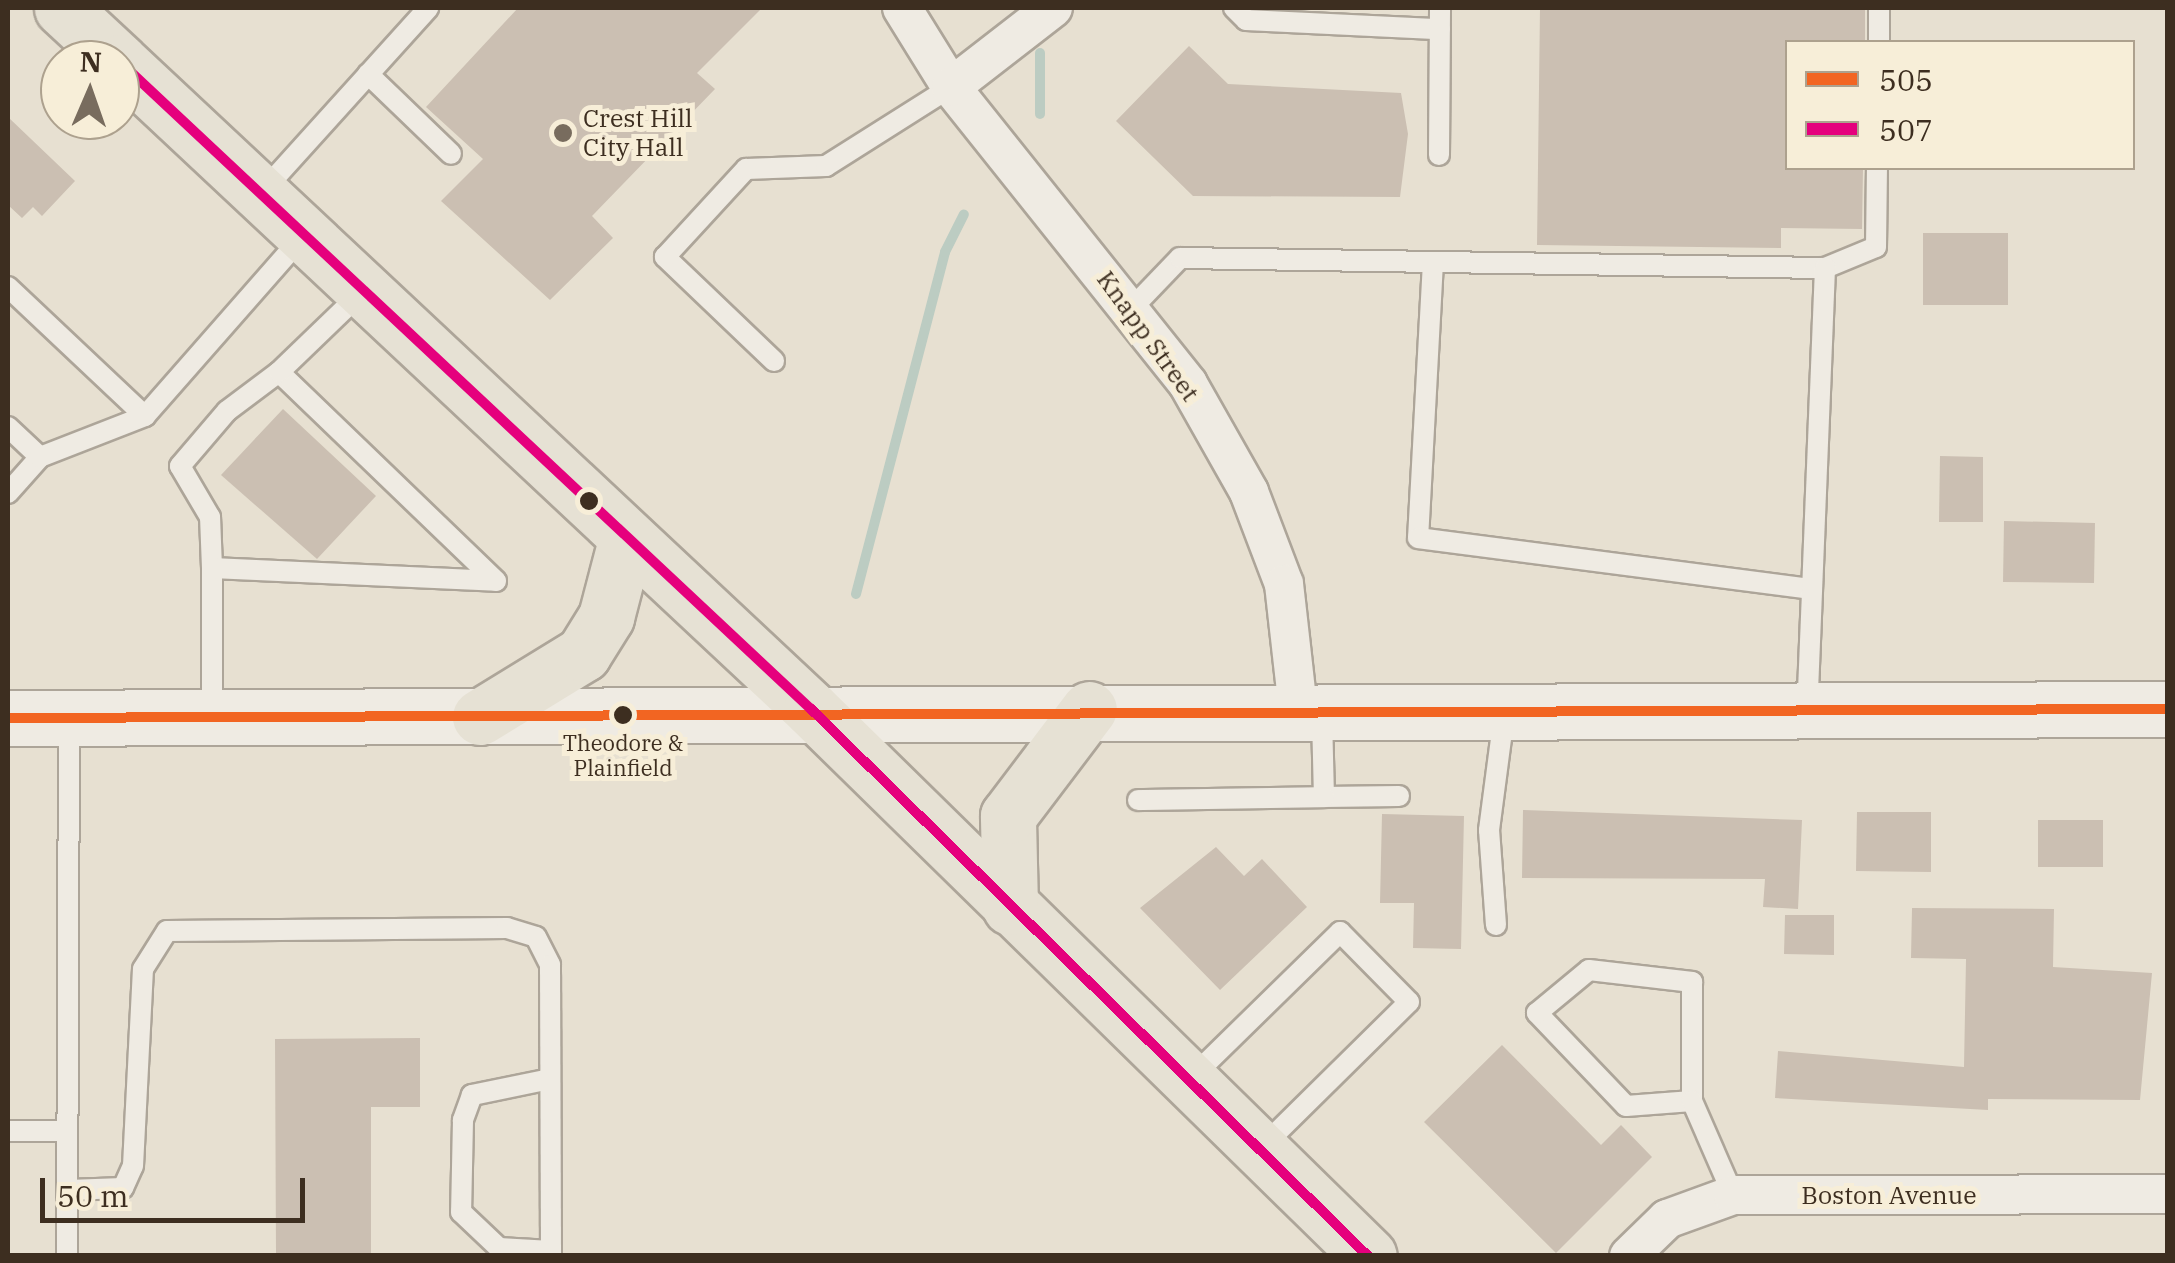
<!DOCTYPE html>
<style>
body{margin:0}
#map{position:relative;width:2175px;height:1263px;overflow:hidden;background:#e7e0d1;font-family:"IBM Plex Serif",serif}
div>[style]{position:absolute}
.stream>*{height:10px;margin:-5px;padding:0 5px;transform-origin:5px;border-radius:5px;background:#bcccc2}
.building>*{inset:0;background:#cbbfb2}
.roads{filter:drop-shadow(2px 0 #ada599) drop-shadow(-2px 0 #ada599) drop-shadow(0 2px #ada599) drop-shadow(0 -2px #ada599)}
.lane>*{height:20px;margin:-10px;padding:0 10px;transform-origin:10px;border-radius:10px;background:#efebe3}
.street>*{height:38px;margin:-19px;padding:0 19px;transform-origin:19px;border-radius:19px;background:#efebe3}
.secondary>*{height:55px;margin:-27.5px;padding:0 27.5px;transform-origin:27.5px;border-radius:27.5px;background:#efebe3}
.primary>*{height:55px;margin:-27.5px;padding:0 27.5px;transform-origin:27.5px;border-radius:27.5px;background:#e6e1d4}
.bus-1>*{height:10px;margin:-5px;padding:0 5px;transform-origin:5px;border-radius:5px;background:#f26522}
.bus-2>*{height:10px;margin:-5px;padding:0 5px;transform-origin:5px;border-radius:5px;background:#e5007d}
.dots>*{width:28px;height:28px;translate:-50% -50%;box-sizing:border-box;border:5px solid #f7eed8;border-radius:50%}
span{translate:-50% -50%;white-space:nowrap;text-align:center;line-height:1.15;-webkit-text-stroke:10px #f7eed8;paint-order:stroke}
.bus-label{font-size:22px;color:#3d2e20}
.poi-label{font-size:25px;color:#3d2e20}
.left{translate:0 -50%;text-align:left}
.street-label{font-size:25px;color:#3d2e20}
.frame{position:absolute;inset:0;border:10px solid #3d2e20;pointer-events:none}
.legend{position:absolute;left:1785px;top:40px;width:350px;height:130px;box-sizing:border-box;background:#f7eed8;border:2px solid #ada18e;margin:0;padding:12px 18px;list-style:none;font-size:30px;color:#3d2e20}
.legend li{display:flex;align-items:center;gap:20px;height:50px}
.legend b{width:50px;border:2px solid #ada18e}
.north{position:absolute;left:40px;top:40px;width:100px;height:100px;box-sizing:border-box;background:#f7eed8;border:2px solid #ada18e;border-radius:50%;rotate:2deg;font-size:28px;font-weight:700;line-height:40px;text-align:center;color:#3d2e20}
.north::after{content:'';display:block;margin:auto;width:35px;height:45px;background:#786c5e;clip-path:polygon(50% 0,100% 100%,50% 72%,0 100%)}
.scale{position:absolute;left:40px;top:1178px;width:265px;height:45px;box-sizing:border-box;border:5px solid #3d2e20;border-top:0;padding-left:12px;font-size:30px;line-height:35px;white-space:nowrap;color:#3d2e20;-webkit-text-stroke:8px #f7eed8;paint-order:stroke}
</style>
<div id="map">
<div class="stream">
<i style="left:1040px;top:53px;width:61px;rotate:90deg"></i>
<i style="left:856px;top:594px;width:353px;rotate:-75.4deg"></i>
<i style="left:945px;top:252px;width:42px;rotate:-63.4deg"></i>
</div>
<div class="building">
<i style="clip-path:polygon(518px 8px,762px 8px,697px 73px,715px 89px,592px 216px,613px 238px,550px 300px,441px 201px,483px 159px,426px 107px)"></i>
<i style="clip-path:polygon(1540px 8px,1865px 8px,1865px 42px,1788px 42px,1788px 168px,1863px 168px,1862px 229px,1781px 228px,1781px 248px,1537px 245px)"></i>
<i style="clip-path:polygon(1189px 46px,1228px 84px,1401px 93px,1408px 134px,1400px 197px,1193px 196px,1116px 121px)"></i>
<i style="clip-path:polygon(8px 117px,75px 181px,42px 216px,33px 207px,22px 218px,8px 205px)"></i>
<i style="clip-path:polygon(1923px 233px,2008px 233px,2008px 305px,1923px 305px)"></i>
<i style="clip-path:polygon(283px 409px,376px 496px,317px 559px,221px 475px)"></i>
<i style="clip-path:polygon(1940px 456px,1983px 457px,1983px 522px,1939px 522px)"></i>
<i style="clip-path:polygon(2004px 521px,2095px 523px,2094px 583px,2003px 582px)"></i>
<i style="clip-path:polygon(1523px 810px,1802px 820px,1798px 909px,1763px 907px,1765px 879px,1522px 878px)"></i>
<i style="clip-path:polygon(1857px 812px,1931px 812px,1931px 872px,1856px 871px)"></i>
<i style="clip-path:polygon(1382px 814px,1464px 816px,1461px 949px,1413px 948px,1414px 903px,1380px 903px)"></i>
<i style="clip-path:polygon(2038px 820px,2103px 820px,2103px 867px,2038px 867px)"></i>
<i style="clip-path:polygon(1216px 847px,1244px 876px,1262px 859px,1307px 907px,1220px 990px,1140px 908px)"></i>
<i style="clip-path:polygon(1912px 908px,2054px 909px,2053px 967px,2152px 973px,2140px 1100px,1988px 1099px,1988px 1110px,1775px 1098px,1778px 1051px,1964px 1067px,1966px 959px,1911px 958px)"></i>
<i style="clip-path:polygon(1785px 915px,1834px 915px,1834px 955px,1784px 954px)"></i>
<i style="clip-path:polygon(420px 1038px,420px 1107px,371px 1107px,371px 1256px,276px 1256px,275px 1039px)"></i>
<i style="clip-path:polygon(1502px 1045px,1601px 1145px,1621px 1125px,1652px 1157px,1556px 1253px,1424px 1122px)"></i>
</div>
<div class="roads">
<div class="lane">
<i style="left:1234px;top:8px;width:17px;rotate:45deg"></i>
<i style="left:1246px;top:20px;width:194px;rotate:2.7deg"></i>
<i style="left:1879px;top:42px;width:34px;rotate:-90deg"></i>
<i style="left:368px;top:74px;width:115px;rotate:43.9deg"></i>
<i style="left:1439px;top:155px;width:147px;rotate:-89.6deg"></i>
<i style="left:262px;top:192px;width:248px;rotate:-47.9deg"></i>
<i style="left:1433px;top:262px;width:276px;rotate:93.1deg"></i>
<i style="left:1418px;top:538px;width:397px;rotate:7.4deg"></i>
<i style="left:1825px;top:268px;width:55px;rotate:-22.4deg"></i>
<i style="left:1876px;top:247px;width:79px;rotate:-89.3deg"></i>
<i style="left:8px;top:287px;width:188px;rotate:43.3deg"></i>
<i style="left:145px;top:416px;width:238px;rotate:-48.7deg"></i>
<i style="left:1132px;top:308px;width:69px;rotate:-46.2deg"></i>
<i style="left:1180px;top:258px;width:645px;rotate:0.89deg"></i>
<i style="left:1825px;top:268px;width:439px;rotate:92.3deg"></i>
<i style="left:774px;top:361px;width:151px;rotate:-136.3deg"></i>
<i style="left:665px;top:257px;width:120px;rotate:-47.4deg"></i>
<i style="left:746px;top:169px;width:80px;rotate:-2.1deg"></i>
<i style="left:826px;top:166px;width:148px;rotate:-32.3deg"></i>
<i style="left:8px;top:427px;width:44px;rotate:43.2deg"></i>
<i style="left:40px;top:457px;width:48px;rotate:131.6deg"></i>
<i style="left:40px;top:457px;width:113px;rotate:-21.3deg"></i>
<i style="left:212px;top:568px;width:51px;rotate:-92.2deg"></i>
<i style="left:210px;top:517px;width:59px;rotate:-120.5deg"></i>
<i style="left:180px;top:466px;width:72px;rotate:-49.5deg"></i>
<i style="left:227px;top:411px;width:65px;rotate:-36.9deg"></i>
<i style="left:212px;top:716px;width:148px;rotate:-90deg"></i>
<i style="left:212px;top:568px;width:284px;rotate:2.6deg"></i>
<i style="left:496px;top:581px;width:301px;rotate:-136.1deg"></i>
<i style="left:279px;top:372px;width:115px;rotate:-43.9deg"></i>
<i style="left:1322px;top:716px;width:81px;rotate:88.6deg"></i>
<i style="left:1324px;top:797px;width:75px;rotate:-0.8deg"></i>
<i style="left:1138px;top:800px;width:186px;rotate:-0.9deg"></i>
<i style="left:1496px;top:925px;width:95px;rotate:-94.2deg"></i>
<i style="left:1489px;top:830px;width:115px;rotate:-82.5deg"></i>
<i style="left:550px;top:1079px;width:80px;rotate:168.4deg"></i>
<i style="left:472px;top:1095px;width:27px;rotate:110deg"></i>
<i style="left:463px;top:1120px;width:92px;rotate:91.2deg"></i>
<i style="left:461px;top:1212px;width:52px;rotate:43.5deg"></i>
<i style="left:499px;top:1248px;width:52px;rotate:3.3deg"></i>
<i style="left:1190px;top:1079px;width:210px;rotate:-44.4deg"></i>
<i style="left:1340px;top:932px;width:98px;rotate:45.4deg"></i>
<i style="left:1409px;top:1002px;width:208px;rotate:135.4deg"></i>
<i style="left:1692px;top:1101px;width:66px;rotate:175.7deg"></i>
<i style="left:1626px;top:1106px;width:129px;rotate:-133.7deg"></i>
<i style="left:1537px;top:1013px;width:67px;rotate:-39.6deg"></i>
<i style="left:1589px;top:970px;width:104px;rotate:6.6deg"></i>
<i style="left:1692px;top:982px;width:119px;rotate:90deg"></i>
<i style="left:1692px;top:1101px;width:103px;rotate:66.4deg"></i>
<i style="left:8px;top:1131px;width:59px"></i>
<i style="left:68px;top:1190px;width:55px;rotate:-2.1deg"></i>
<i style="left:123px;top:1188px;width:24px;rotate:-66deg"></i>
<i style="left:133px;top:1166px;width:197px;rotate:-87.1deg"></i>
<i style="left:143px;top:969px;width:45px;rotate:-57.7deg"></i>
<i style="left:167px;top:931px;width:340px;rotate:-0.5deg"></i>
<i style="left:507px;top:928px;width:30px;rotate:17deg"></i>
<i style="left:536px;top:937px;width:31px;rotate:63deg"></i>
<i style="left:550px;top:965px;width:291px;rotate:89.8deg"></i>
<i style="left:67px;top:1256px;width:536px;rotate:-89.79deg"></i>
</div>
<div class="street">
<i style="left:902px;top:8px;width:93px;rotate:58.2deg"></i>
<i style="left:951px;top:87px;width:380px;rotate:51.4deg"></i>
<i style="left:1188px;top:384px;width:124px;rotate:60.5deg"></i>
<i style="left:1249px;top:492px;width:98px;rotate:69.2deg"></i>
<i style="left:1284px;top:584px;width:126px;rotate:83.6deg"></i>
<i style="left:951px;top:87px;width:129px;rotate:-37.8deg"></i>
<i style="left:1629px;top:1256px;width:53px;rotate:-44.2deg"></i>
<i style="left:1667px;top:1219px;width:70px;rotate:-20deg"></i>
<i style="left:1733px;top:1195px;width:435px;rotate:-0.1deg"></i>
</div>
<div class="secondary">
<i style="left:8px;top:718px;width:2160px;rotate:-0.24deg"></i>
</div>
<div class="primary">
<i style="left:62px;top:8px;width:76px;rotate:42.9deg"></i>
<i style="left:120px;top:62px;width:947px;rotate:43.12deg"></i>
<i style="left:811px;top:709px;width:781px;rotate:44.43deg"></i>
<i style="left:480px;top:717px;width:121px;rotate:-31.5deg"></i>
<i style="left:583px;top:654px;width:44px;rotate:-58.1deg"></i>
<i style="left:606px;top:617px;width:80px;rotate:-75.4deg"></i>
<i style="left:1010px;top:907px;width:91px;rotate:-91.3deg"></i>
<i style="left:1008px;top:816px;width:134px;rotate:-52.9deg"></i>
</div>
</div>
<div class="bus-1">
<i style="left:8px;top:718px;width:2160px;rotate:-0.24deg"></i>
</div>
<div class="bus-2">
<i style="left:120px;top:62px;width:947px;rotate:43.12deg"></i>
<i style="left:811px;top:709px;width:781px;rotate:44.48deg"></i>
</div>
<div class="dots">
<i style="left:563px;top:133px;background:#786c5e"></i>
<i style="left:589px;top:501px;background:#3d2e20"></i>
<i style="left:623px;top:715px;background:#3d2e20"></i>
</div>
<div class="bus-label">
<span style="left:623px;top:755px">Theodore &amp;<br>Plainfield</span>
</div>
<div class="poi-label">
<span class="left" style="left:583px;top:133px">Crest Hill<br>City Hall</span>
</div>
<div class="street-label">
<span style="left:1148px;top:336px;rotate:54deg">Knapp Street</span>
<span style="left:1889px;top:1195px">Boston Avenue</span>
</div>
<div class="frame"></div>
<ul class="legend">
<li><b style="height:12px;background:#f26522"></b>505</li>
<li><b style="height:12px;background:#e5007d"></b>507</li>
</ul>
<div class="north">N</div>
<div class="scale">50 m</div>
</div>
